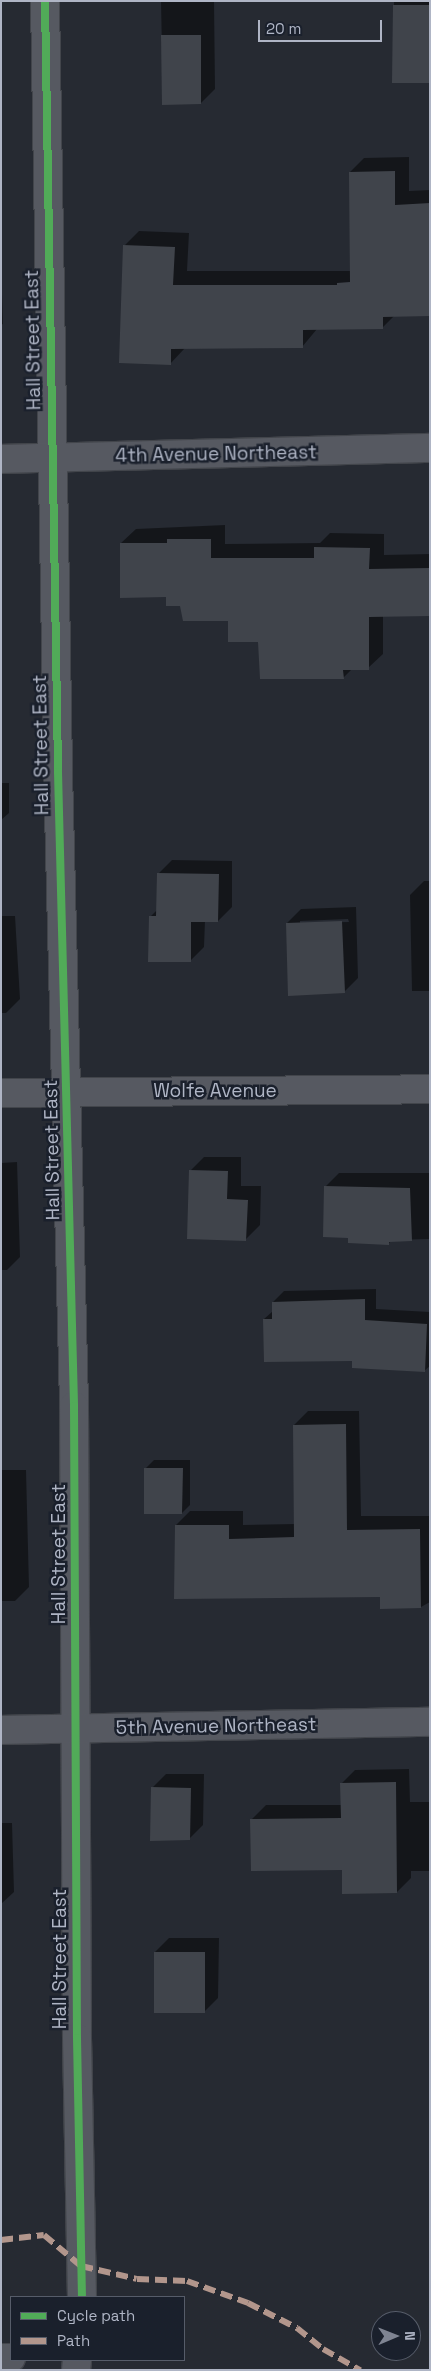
<!DOCTYPE html>
<style>
body{margin:0}
#map{position:relative;width:431px;height:2371px;overflow:hidden;background:#262a32;font-family:"Space Grotesk",sans-serif}
div>[style]{position:absolute}
.shadow>*{inset:0;background:#0007}
.building>*{inset:0;background:#40444b}
.roads{filter:drop-shadow(1px 0 #42454b) drop-shadow(-1px 0 #42454b) drop-shadow(0 1px #42454b) drop-shadow(0 -1px #42454b)}
.minor>*{height:28px;margin:-14px;padding:0 14px;transform-origin:14px;border-radius:14px;background:#565961}
.quiet>*{height:6px;margin-top:-3px;transform-origin:0;background:repeating-linear-gradient(90deg,#b2968c 0 12px,transparent 0 18px)}
.cycleway>*{height:8px;margin:-4px;padding:0 4px;transform-origin:4px;border-radius:4px;background:#51ab58}
span{translate:-50% -50%;white-space:nowrap;text-align:center;line-height:1.15;-webkit-text-stroke:5px #1a202c;paint-order:stroke}
.street-label{font-size:19px;color:#afb5c5}
.frame{position:absolute;inset:0;border:2px solid #afb5c5;pointer-events:none}
.legend{position:absolute;left:10px;top:2296px;width:175px;height:65px;box-sizing:border-box;background:#1a202c;border:1px solid #565c69;margin:0;padding:6px 9px;list-style:none;font-size:15px;color:#afb5c5}
.legend li{display:flex;align-items:center;gap:10px;height:25px}
.legend b{width:25px;border:1px solid #565c69}
.north{position:absolute;left:371px;top:2311px;width:50px;height:50px;box-sizing:border-box;background:#1a202c;border:1px solid #565c69;border-radius:50%;rotate:89deg;font-size:14px;font-weight:700;line-height:20px;text-align:center;color:#afb5c5}
.north::after{content:'';display:block;margin:auto;width:18px;height:22px;background:#7f8492;clip-path:polygon(50% 0,100% 100%,50% 72%,0 100%)}
.scale{position:absolute;left:258px;top:20px;width:124px;height:22px;box-sizing:border-box;border:2px solid #afb5c5;border-top:0;padding-left:6px;font-size:15px;line-height:18px;white-space:nowrap;color:#afb5c5;-webkit-text-stroke:4px #1a202c;paint-order:stroke}
</style>
<div id="map">
<div class="shadow">
<i style="clip-path:polygon(161px 1px,214px 1px,215px 89px,201px 103px,163px 104px)"></i>
<i style="clip-path:polygon(394px 1px,430px 1px,430px 82px,394px 82px)"></i>
<i style="clip-path:polygon(409px 157px,409px 191px,430px 190px,430px 315px,395px 315px,382px 328px,317px 329px,302px 347px,185px 348px,170px 364px,124px 246px,139px 231px,189px 233px,187px 271px,350px 271px,350px 172px,364px 158px)"></i>
<i style="clip-path:polygon(1px 265px,3px 324px,1px 325px)"></i>
<i style="clip-path:polygon(225px 525px,225px 544px,320px 543px,330px 533px,384px 534px,384px 555px,430px 554px,430px 615px,383px 616px,383px 654px,368px 668px,353px 668px,343px 678px,259px 640px,230px 620px,181px 605px,168px 596px,121px 543px,136px 529px)"></i>
<i style="clip-path:polygon(1px 783px,9px 783px,9px 813px,1px 820px)"></i>
<i style="clip-path:polygon(172px 860px,232px 861px,232px 907px,218px 921px,205px 921px,204px 947px,190px 961px,150px 917px,157px 910px,158px 874px)"></i>
<i style="clip-path:polygon(424px 881px,430px 881px,430px 991px,412px 991px,410px 895px)"></i>
<i style="clip-path:polygon(evenodd,356px 907px,358px 978px,344px 992px,287px 923px,301px 909px,356px 907px,348px 919px,349px 922px,300px 923px,300px 921px,348px 919px)"></i>
<i style="clip-path:polygon(1px 916px,15px 916px,20px 999px,6px 1013px,1px 1013px)"></i>
<i style="clip-path:polygon(204px 1157px,241px 1157px,241px 1186px,261px 1186px,260px 1225px,246px 1239px,190px 1171px)"></i>
<i style="clip-path:polygon(17px 1162px,20px 1257px,7px 1270px,1px 1270px,1px 1163px)"></i>
<i style="clip-path:polygon(339px 1173px,430px 1173px,430px 1239px,392px 1240px,389px 1243px,349px 1236px,325px 1187px)"></i>
<i style="clip-path:polygon(376px 1289px,376px 1309px,430px 1312px,430px 1366px,424px 1371px,353px 1359px,264px 1319px,273px 1311px,273px 1302px,284px 1291px)"></i>
<i style="clip-path:polygon(308px 1411px,359px 1411px,361px 1516px,430px 1516px,430px 1602px,421px 1607px,381px 1596px,176px 1525px,190px 1511px,243px 1511px,243px 1525px,295px 1524px,294px 1425px)"></i>
<i style="clip-path:polygon(154px 1460px,190px 1460px,190px 1505px,182px 1513px,146px 1468px)"></i>
<i style="clip-path:polygon(1px 1470px,26px 1470px,29px 1587px,15px 1601px,1px 1601px)"></i>
<i style="clip-path:polygon(409px 1769px,410px 1802px,430px 1802px,430px 1871px,411px 1871px,411px 1878px,397px 1892px,343px 1869px,252px 1819px,266px 1805px,342px 1805px,341px 1784px,355px 1770px)"></i>
<i style="clip-path:polygon(166px 1774px,204px 1774px,203px 1825px,189px 1839px,152px 1788px)"></i>
<i style="clip-path:polygon(1px 1823px,12px 1823px,14px 1892px,1px 1904px)"></i>
<i style="clip-path:polygon(169px 1938px,219px 1938px,218px 1998px,204px 2012px,155px 1952px)"></i>
</div>
<div class="building">
<i style="clip-path:polygon(393px 5px,430px 5px,430px 83px,392px 83px)"></i>
<i style="clip-path:polygon(161px 35px,201px 35px,201px 104px,162px 105px)"></i>
<i style="clip-path:polygon(395px 171px,395px 205px,430px 203px,430px 316px,383px 317px,383px 329px,303px 330px,303px 348px,171px 349px,171px 365px,119px 363px,123px 245px,175px 247px,173px 285px,337px 285px,337px 283px,350px 282px,349px 172px)"></i>
<i style="clip-path:polygon(167px 539px,211px 539px,211px 558px,314px 558px,314px 547px,370px 548px,369px 569px,430px 568px,430px 616px,369px 617px,369px 670px,343px 670px,344px 679px,260px 679px,258px 642px,228px 642px,228px 621px,183px 621px,180px 606px,166px 606px,166px 597px,120px 598px,120px 543px,167px 543px)"></i>
<i style="clip-path:polygon(157px 873px,219px 874px,218px 922px,191px 922px,191px 962px,148px 962px,149px 916px,156px 916px)"></i>
<i style="clip-path:polygon(342px 921px,345px 993px,288px 996px,286px 923px)"></i>
<i style="clip-path:polygon(189px 1170px,228px 1171px,227px 1199px,248px 1200px,246px 1241px,187px 1239px)"></i>
<i style="clip-path:polygon(324px 1186px,410px 1188px,412px 1241px,389px 1242px,389px 1245px,348px 1243px,348px 1238px,323px 1237px)"></i>
<i style="clip-path:polygon(365px 1299px,365px 1320px,427px 1324px,425px 1372px,352px 1368px,352px 1361px,264px 1362px,263px 1319px,272px 1319px,272px 1302px)"></i>
<i style="clip-path:polygon(346px 1424px,347px 1530px,420px 1529px,421px 1608px,380px 1609px,380px 1597px,174px 1599px,175px 1525px,229px 1525px,229px 1539px,294px 1537px,293px 1425px)"></i>
<i style="clip-path:polygon(144px 1468px,183px 1468px,182px 1514px,144px 1514px)"></i>
<i style="clip-path:polygon(396px 1782px,397px 1893px,342px 1894px,342px 1870px,251px 1871px,250px 1819px,341px 1818px,340px 1783px)"></i>
<i style="clip-path:polygon(151px 1787px,191px 1788px,190px 1840px,150px 1841px)"></i>
<i style="clip-path:polygon(154px 1952px,205px 1952px,205px 2013px,154px 2013px)"></i>
</div>
<div class="roads">
<div class="minor">
<i style="left:45px;top:1px;width:771px;rotate:89.03deg"></i>
<i style="left:58px;top:772px;width:634px;rotate:88.55deg"></i>
<i style="left:74px;top:1406px;width:632px;rotate:89.73deg"></i>
<i style="left:77px;top:2038px;width:259px;rotate:88.9deg"></i>
<i style="left:1px;top:459px;width:429px;rotate:-1.5deg"></i>
<i style="left:1px;top:1093px;width:429px;rotate:-0.5deg"></i>
<i style="left:1px;top:1730px;width:429px;rotate:-1.1deg"></i>
<i style="left:1px;top:2358px;width:10px"></i>
<i style="left:76px;top:2370px;width:10px;rotate:-84deg"></i>
</div>
</div>
<div class="quiet">
<i style="left:1px;top:2240px;width:43px;rotate:-6.6deg"></i>
<i style="left:44px;top:2235px;width:48px;rotate:40deg"></i>
<i style="left:81px;top:2266px;width:57px;rotate:13.1deg"></i>
<i style="left:137px;top:2279px;width:50px;rotate:2.3deg"></i>
<i style="left:187px;top:2281px;width:65px;rotate:19.8deg"></i>
<i style="left:248px;top:2303px;width:55px;rotate:27deg"></i>
<i style="left:297px;top:2328px;width:33px;rotate:39deg"></i>
<i style="left:323px;top:2349px;width:43px;rotate:29.6deg"></i>
</div>
<div class="cycleway">
<i style="left:45px;top:1px;width:771px;rotate:89.03deg"></i>
<i style="left:58px;top:772px;width:634px;rotate:88.55deg"></i>
<i style="left:74px;top:1406px;width:632px;rotate:89.73deg"></i>
<i style="left:77px;top:2038px;width:259px;rotate:88.9deg"></i>
</div>
<div class="street-label">
<span style="left:33px;top:340px;rotate:-91deg">Hall Street East</span>
<span style="left:216px;top:454px;rotate:-1deg">4th Avenue Northeast</span>
<span style="left:41px;top:745px;rotate:-91deg">Hall Street East</span>
<span style="left:215px;top:1091px">Wolfe Avenue</span>
<span style="left:52px;top:1150px;rotate:-91deg">Hall Street East</span>
<span style="left:59px;top:1554px;rotate:-90deg">Hall Street East</span>
<span style="left:216px;top:1726px;rotate:-1deg">5th Avenue Northeast</span>
<span style="left:60px;top:1959px;rotate:-90deg">Hall Street East</span>
</div>
<div class="frame"></div>
<ul class="legend">
<li><b style="height:6px;background:#51ab58"></b>Cycle path</li>
<li><b style="height:6px;background:#b2968c"></b>Path</li>
</ul>
<div class="north">N</div>
<div class="scale">20 m</div>
</div>
